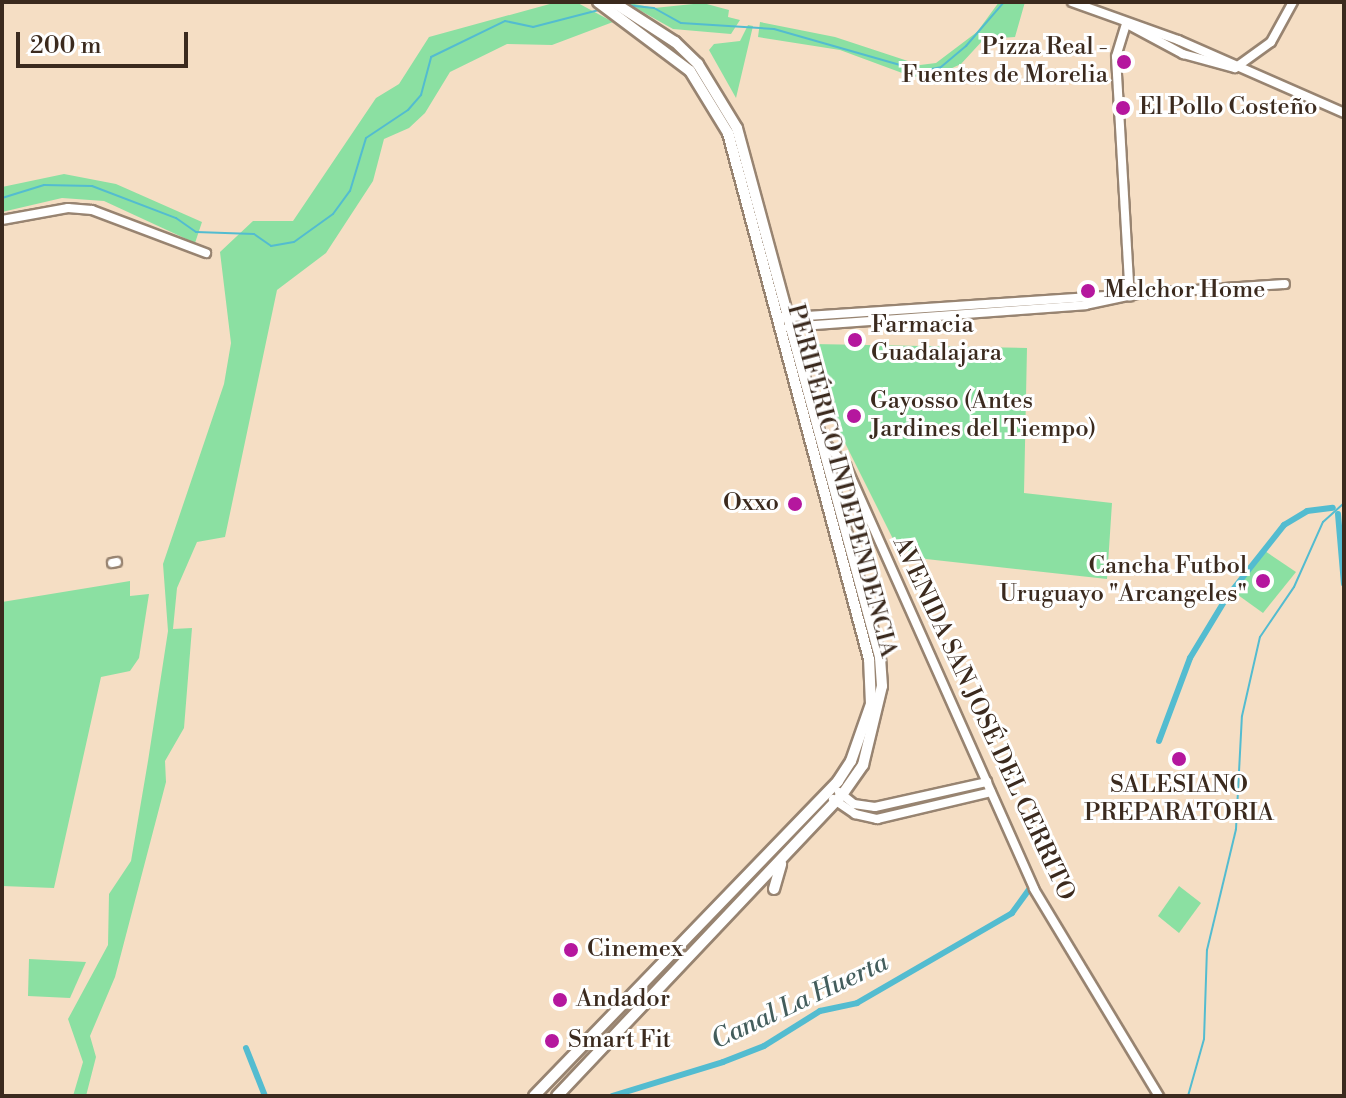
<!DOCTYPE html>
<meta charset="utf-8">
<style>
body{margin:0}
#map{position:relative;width:1346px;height:1098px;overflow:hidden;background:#f5dec4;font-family:"Libre Bodoni",serif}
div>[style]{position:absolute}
.green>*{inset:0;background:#8be0a2}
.stream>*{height:2px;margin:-1px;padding:0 1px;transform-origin:1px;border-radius:1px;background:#53bcd0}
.canal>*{height:6px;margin:-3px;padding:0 3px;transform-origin:3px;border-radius:3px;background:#53bcd0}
.roads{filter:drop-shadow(2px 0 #988471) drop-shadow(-2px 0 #988471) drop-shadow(0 2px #988471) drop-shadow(0 -2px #988471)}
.secondary>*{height:8px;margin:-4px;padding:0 4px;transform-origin:4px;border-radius:4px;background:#fff}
.highway>*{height:10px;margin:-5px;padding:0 5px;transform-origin:5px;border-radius:5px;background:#fff}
.dots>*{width:22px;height:22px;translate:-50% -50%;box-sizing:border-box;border:4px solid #fff;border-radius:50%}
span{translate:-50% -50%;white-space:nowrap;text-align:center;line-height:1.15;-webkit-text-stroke:6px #fff;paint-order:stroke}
.poi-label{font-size:24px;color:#3b2a1e}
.right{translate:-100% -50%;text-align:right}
.left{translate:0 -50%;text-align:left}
.street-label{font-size:24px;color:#3b2a1e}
.water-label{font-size:26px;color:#435d5c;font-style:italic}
.frame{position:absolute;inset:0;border:4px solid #3b2a1e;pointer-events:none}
.scale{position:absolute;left:16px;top:32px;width:172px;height:36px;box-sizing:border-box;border:4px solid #3b2a1e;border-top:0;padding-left:10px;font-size:24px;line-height:28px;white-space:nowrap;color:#3b2a1e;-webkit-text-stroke:6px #fff;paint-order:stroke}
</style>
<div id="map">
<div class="green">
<i style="clip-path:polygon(557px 2px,576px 2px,613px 22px,552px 45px,507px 44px,450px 72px,425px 113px,409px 128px,384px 139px,373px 181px,326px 253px,277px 290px,225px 537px,197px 542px,177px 588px,173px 629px,192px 628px,184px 728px,165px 761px,166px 782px,115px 977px,90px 1036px,96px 1057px,86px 1096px,73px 1096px,83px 1062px,68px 1019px,108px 945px,109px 894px,131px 861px,148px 761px,168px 631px,163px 564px,224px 384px,231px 343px,220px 252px,253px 221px,293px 221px,376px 98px,399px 84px,429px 37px)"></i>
<i style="clip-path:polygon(625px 2px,654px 8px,703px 3px,729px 10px,728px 17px,740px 20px,731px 34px,673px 29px)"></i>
<i style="clip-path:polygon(999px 2px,1025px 2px,1015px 37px,984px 39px,961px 64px,939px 74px,913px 77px,840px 50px,758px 37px,760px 22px,835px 37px,920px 65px,936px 63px,977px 32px)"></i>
<i style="clip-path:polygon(748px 25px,753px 26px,736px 98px,709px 50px,714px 44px,740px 41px)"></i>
<i style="clip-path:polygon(64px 174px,116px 184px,202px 222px,195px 243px,104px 201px,62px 198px,2px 212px,2px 187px)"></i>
<i style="clip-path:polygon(813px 344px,1027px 348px,1024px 493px,1112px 503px,1107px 579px,926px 559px,896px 545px,839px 431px)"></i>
<i style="clip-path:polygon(1262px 549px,1296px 572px,1263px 613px,1231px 590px)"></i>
<i style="clip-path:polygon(130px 581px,130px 596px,149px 594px,139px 658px,130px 671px,101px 677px,54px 888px,2px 886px,2px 602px)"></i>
<i style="clip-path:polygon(1179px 886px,1201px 903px,1179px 933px,1158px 916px)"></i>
<i style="clip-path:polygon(29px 959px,86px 962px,70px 998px,28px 996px)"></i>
</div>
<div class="stream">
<i style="left:625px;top:5px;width:29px;rotate:6deg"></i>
<i style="left:654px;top:8px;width:31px;rotate:29deg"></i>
<i style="left:681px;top:23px;width:93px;rotate:3.7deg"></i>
<i style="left:774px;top:29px;width:153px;rotate:15.9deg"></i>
<i style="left:921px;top:71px;width:20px;rotate:-11deg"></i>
<i style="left:941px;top:67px;width:33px;rotate:-40deg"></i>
<i style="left:966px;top:46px;width:58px;rotate:-49.2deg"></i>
<i style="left:2px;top:198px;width:44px;rotate:-17.2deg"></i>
<i style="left:44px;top:185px;width:48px;rotate:1.2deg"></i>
<i style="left:92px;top:186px;width:90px;rotate:20.9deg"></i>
<i style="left:176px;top:218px;width:24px;rotate:35deg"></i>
<i style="left:196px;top:232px;width:58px;rotate:2deg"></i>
<i style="left:254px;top:234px;width:21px;rotate:35deg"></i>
<i style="left:271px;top:246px;width:23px;rotate:-10deg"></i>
<i style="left:294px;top:242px;width:48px;rotate:-35.7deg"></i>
<i style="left:333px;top:214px;width:29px;rotate:-54deg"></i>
<i style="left:350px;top:191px;width:55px;rotate:-73.2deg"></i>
<i style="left:366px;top:138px;width:50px;rotate:-33.7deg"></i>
<i style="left:408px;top:110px;width:20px;rotate:-49deg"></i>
<i style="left:421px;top:95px;width:39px;rotate:-75deg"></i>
<i style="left:431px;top:57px;width:82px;rotate:-25.9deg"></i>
<i style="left:505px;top:21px;width:29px;rotate:12deg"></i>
<i style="left:533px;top:27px;width:68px;rotate:-14.4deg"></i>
<i style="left:1188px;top:1096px;width:59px;rotate:-74.3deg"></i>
<i style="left:1204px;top:1039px;width:89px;rotate:-88.1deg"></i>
<i style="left:1207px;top:950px;width:124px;rotate:-76.5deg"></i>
<i style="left:1236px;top:829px;width:113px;rotate:-87deg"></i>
<i style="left:1242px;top:716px;width:81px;rotate:-77.2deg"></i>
<i style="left:1260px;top:637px;width:60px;rotate:-55.8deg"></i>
<i style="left:1294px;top:587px;width:71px;rotate:-66deg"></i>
<i style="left:1323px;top:522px;width:28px;rotate:-42deg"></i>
</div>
<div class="canal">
<i style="left:1338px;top:514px;width:70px;rotate:85.1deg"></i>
<i style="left:1159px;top:741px;width:89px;rotate:-69.5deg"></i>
<i style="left:1190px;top:658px;width:71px;rotate:-58.8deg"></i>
<i style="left:1227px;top:597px;width:92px;rotate:-51.6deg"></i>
<i style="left:1284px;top:525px;width:27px;rotate:-31deg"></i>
<i style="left:1307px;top:511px;width:26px;rotate:-7deg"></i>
<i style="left:246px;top:1048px;width:52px;rotate:68.4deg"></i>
<i style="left:612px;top:1096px;width:116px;rotate:-17deg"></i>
<i style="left:723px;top:1062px;width:44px;rotate:-21.3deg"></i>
<i style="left:764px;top:1046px;width:66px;rotate:-32deg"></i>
<i style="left:820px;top:1011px;width:38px;rotate:-12deg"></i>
<i style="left:857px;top:1003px;width:179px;rotate:-30.1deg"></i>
<i style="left:1012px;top:913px;width:29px;rotate:-54deg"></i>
</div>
<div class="roads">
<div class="secondary">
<i style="left:1072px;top:2px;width:113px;rotate:19.7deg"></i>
<i style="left:1178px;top:40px;width:181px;rotate:23.7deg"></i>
<i style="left:1126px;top:24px;width:34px;rotate:107deg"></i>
<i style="left:1116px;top:57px;width:240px;rotate:86.7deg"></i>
<i style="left:1127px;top:24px;width:64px;rotate:28.2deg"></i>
<i style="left:1183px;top:54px;width:54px;rotate:15.1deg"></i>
<i style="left:1235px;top:68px;width:44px;rotate:-35.8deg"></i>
<i style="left:1271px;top:42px;width:46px;rotate:-61.2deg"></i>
<i style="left:2px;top:220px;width:67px;rotate:-10.3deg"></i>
<i style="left:68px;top:208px;width:24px;rotate:5deg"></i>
<i style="left:92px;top:210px;width:122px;rotate:20.7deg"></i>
<i style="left:777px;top:318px;width:509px;rotate:-3.83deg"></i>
<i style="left:788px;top:327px;width:298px;rotate:-4.2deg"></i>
<i style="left:1085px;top:305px;width:53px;rotate:-11.9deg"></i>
<i style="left:823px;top:441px;width:34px;rotate:47deg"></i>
<i style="left:846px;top:466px;width:463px;rotate:66deg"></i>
<i style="left:1034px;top:889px;width:242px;rotate:58.9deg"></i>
<i style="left:112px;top:563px;width:5px;rotate:-11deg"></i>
<i style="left:839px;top:792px;width:19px;rotate:39deg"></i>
<i style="left:854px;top:804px;width:21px;rotate:8deg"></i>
<i style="left:875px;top:807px;width:115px;rotate:-12.6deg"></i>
<i style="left:833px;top:799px;width:27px;rotate:34deg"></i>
<i style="left:855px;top:814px;width:23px;rotate:13deg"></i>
<i style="left:877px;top:819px;width:117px;rotate:-13.3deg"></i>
</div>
<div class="highway">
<i style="left:774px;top:889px;width:26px;rotate:-74deg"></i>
<i style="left:534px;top:1096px;width:438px;rotate:-46deg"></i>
<i style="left:838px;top:781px;width:24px;rotate:-57deg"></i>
<i style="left:851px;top:761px;width:60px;rotate:-70.7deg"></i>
<i style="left:871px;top:704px;width:45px;rotate:-92.5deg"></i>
<i style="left:869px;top:659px;width:545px;rotate:-105.01deg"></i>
<i style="left:728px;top:133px;width:73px;rotate:-121.5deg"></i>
<i style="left:690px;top:71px;width:115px;rotate:-143.1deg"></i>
<i style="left:557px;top:1096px;width:415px;rotate:-46.6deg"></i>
<i style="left:842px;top:795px;width:37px;rotate:-55deg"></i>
<i style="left:863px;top:765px;width:81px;rotate:-76.5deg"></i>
<i style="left:882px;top:686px;width:29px;rotate:-94deg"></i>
<i style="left:880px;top:657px;width:548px;rotate:-105.13deg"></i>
<i style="left:737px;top:128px;width:75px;rotate:-121.4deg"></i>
<i style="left:698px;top:64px;width:32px;rotate:-136deg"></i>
<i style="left:675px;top:42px;width:74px;rotate:-147.2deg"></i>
</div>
</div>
<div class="dots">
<i style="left:1124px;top:62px;background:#b5179e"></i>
<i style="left:1123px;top:108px;background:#b5179e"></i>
<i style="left:1088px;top:291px;background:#b5179e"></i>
<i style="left:855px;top:340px;background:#b5179e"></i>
<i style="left:854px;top:416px;background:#b5179e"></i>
<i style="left:795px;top:504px;background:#b5179e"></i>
<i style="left:1263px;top:581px;background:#b5179e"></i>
<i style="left:1179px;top:759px;background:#b5179e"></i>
<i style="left:571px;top:950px;background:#b5179e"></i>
<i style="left:560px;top:1000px;background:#b5179e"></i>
<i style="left:552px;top:1041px;background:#b5179e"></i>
</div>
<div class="poi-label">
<span class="right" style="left:1108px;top:62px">Pizza Real -<br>Fuentes de Morelia</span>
<span class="left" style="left:1139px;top:108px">El Pollo Costeño</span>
<span class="left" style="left:1104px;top:291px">Melchor Home</span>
<span class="left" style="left:871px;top:340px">Farmacia<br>Guadalajara</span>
<span class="left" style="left:870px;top:416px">Gayosso (Antes<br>Jardines del Tiempo)</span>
<span class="right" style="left:779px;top:504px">Oxxo</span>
<span class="right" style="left:1247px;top:581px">Cancha Futbol<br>Uruguayo "Arcangeles"</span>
<span style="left:1179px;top:800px">SALESIANO<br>PREPARATORIA</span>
<span class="left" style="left:587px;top:950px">Cinemex</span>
<span class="left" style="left:576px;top:1000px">Andador</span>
<span class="left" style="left:568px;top:1041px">Smart Fit</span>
</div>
<div class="street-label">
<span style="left:841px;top:481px;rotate:75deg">PERIFÉRICO INDEPENDENCIA</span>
<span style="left:983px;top:719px;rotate:65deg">AVENIDA SAN JOSÉ DEL CERRITO</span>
</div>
<div class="water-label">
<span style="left:800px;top:1002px;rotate:-25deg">Canal La Huerta</span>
</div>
<div class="frame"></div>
<div class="scale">200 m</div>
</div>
